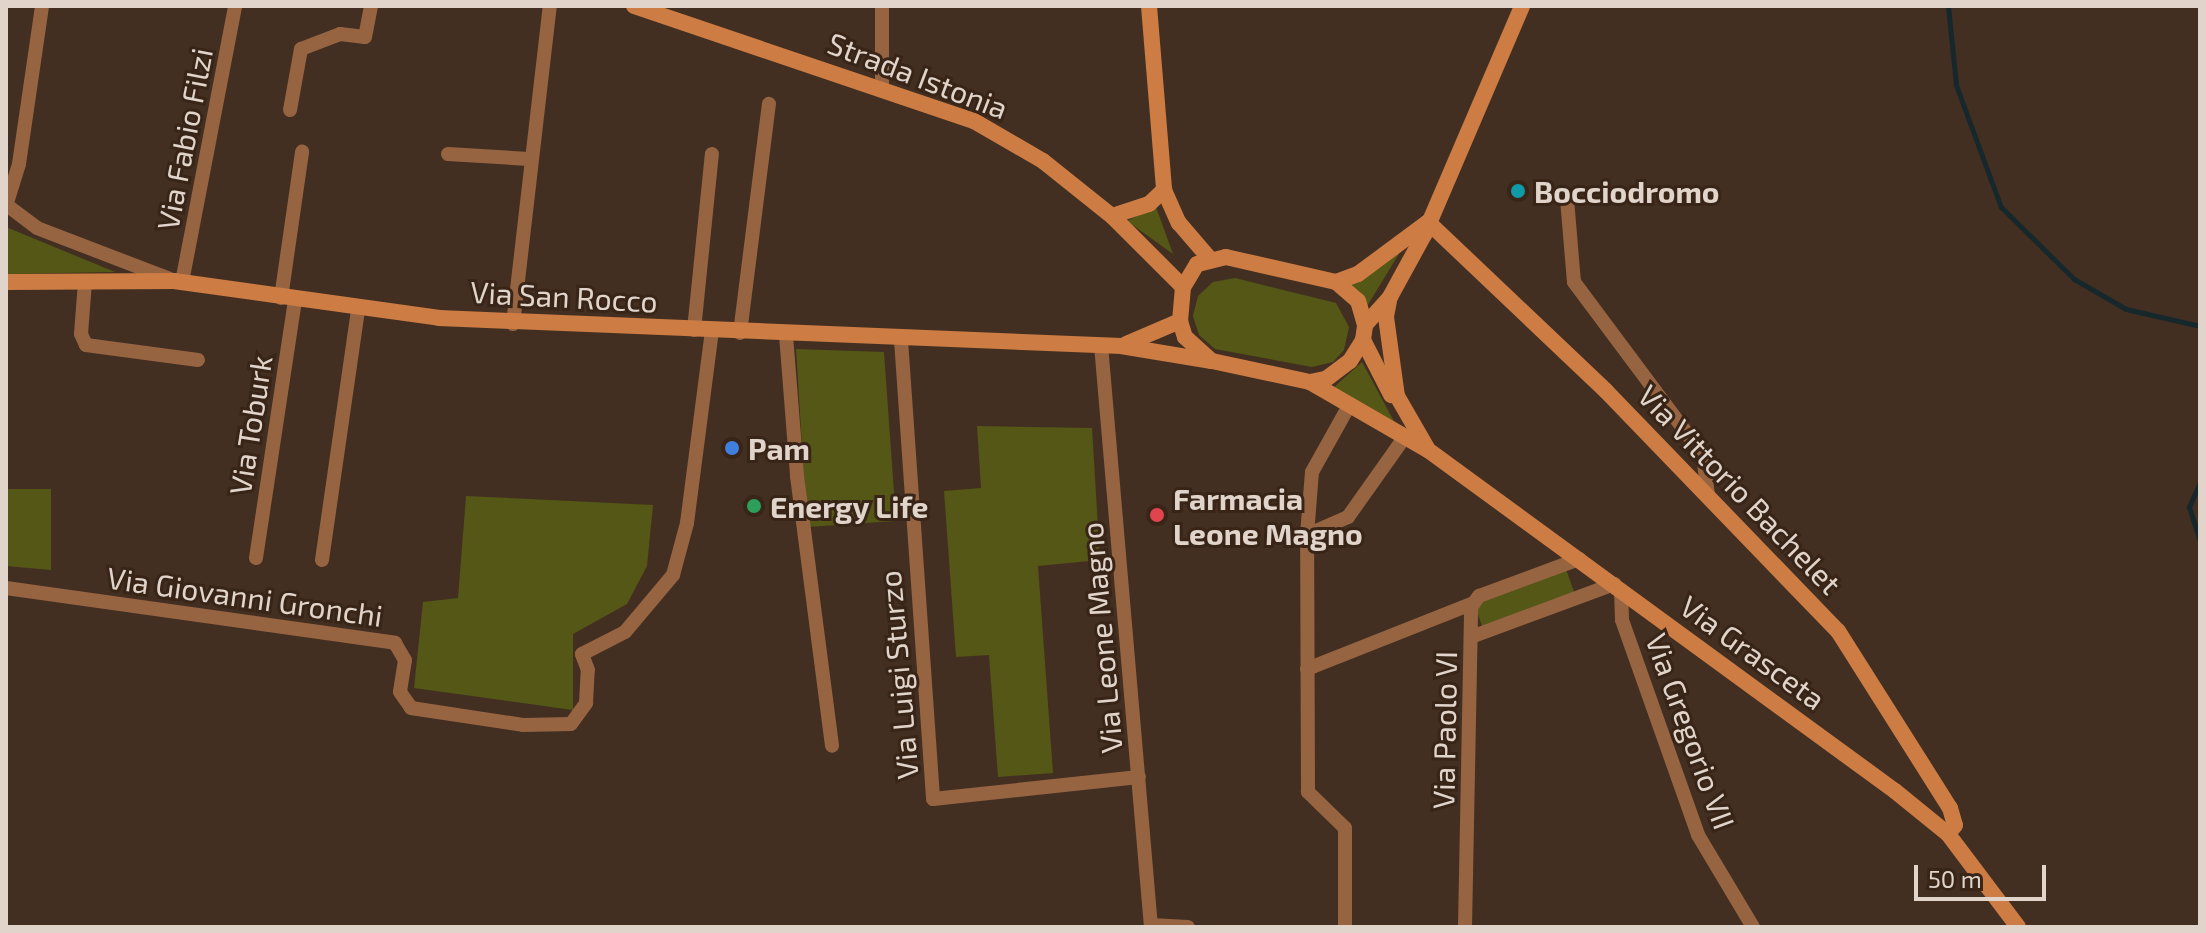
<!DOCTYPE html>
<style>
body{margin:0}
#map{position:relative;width:2206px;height:933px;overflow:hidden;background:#432f21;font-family:"Exo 2",sans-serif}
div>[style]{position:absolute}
.green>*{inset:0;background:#545715}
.stream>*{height:5px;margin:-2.5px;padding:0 2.5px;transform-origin:2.5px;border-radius:2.5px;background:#16282c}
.street>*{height:14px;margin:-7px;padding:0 7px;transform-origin:7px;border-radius:7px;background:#976442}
.secondary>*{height:16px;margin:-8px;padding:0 8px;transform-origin:8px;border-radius:8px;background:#cd7c44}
.dots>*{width:22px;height:22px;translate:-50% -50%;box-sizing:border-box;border:4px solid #382517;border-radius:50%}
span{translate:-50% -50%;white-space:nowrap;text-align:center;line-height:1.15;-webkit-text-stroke:6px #382517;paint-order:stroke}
.street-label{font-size:30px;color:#e0d4cb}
.poi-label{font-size:30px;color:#e0d4cb;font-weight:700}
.left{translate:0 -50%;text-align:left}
.frame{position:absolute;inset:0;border:8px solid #e0d4cb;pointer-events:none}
.scale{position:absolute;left:1914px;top:865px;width:132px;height:36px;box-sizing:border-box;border:4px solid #e0d4cb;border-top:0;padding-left:10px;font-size:24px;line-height:28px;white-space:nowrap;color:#e0d4cb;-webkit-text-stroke:6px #382517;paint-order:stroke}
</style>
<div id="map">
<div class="green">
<i style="clip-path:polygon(1156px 207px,1173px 254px,1127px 221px)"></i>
<i style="clip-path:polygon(6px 227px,115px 272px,6px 274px)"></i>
<i style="clip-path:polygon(1400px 252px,1366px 308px,1350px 285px)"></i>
<i style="clip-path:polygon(1235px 278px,1336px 303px,1349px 327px,1344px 350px,1333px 362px,1312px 367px,1215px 349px,1199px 335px,1193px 316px,1198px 296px,1213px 282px)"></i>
<i style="clip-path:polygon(796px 349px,884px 352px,896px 521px,807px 527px)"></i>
<i style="clip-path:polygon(1362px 362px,1395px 423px,1333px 388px)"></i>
<i style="clip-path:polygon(977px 426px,1092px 428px,1100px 560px,1038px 566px,1053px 773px,998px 777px,989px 655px,956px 657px,944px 491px,981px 488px)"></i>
<i style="clip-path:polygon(6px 489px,51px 489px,51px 570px,6px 566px)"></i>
<i style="clip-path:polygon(466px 496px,653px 505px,647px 566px,627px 604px,573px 634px,573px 710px,414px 688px,423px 602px,458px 598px)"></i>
<i style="clip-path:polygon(1566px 569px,1575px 595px,1482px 626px,1474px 603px)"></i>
</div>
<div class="stream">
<i style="left:1948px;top:6px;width:79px;rotate:84.2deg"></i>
<i style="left:1956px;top:85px;width:130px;rotate:69.8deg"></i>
<i style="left:2001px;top:207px;width:103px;rotate:44.6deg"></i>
<i style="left:2074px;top:279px;width:60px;rotate:30deg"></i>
<i style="left:2126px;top:309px;width:76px;rotate:12.9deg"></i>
<i style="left:2200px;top:482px;width:27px;rotate:114deg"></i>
<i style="left:2189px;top:507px;width:36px;rotate:72deg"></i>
</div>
<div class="street">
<i style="left:882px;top:88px;width:82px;rotate:-90deg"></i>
<i style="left:290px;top:110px;width:62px;rotate:-79.8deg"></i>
<i style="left:301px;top:49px;width:42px;rotate:-21deg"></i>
<i style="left:340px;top:34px;width:25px;rotate:7deg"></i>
<i style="left:365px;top:37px;width:32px;rotate:-79deg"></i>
<i style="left:448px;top:154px;width:81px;rotate:3.5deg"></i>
<i style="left:1567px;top:199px;width:83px;rotate:85.2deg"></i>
<i style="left:1574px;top:282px;width:216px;rotate:53.3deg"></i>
<i style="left:1703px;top:455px;width:39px;rotate:83deg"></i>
<i style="left:6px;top:206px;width:44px;rotate:-72.8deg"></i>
<i style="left:19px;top:164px;width:160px;rotate:-81.7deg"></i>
<i style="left:8px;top:206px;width:36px;rotate:37deg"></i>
<i style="left:37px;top:228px;width:142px;rotate:21deg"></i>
<i style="left:85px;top:282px;width:52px;rotate:94.4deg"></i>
<i style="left:81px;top:334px;width:12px;rotate:66deg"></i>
<i style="left:86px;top:345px;width:113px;rotate:7.6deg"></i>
<i style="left:182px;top:282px;width:281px;rotate:-79.1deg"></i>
<i style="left:281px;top:298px;width:148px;rotate:-81.8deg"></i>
<i style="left:513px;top:324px;width:320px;rotate:-83.4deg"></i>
<i style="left:694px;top:330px;width:177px;rotate:-84.2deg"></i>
<i style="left:740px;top:333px;width:231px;rotate:-82.8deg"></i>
<i style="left:786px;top:335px;width:141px;rotate:85.5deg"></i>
<i style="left:797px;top:476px;width:272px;rotate:82.6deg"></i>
<i style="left:901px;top:340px;width:460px;rotate:86deg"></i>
<i style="left:933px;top:799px;width:207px;rotate:-6.1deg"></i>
<i style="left:1101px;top:345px;width:584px;rotate:85.09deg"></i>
<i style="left:1307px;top:535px;width:63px;rotate:-85.5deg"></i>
<i style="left:1312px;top:472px;width:78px;rotate:-60.8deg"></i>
<i style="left:256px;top:558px;width:260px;rotate:-81.4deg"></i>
<i style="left:322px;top:560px;width:253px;rotate:-81.8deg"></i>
<i style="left:6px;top:588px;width:393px;rotate:8deg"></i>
<i style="left:395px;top:643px;width:20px;rotate:60deg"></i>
<i style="left:405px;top:660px;width:32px;rotate:99deg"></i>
<i style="left:400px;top:692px;width:19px;rotate:55deg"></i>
<i style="left:411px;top:708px;width:113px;rotate:8.6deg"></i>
<i style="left:523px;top:725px;width:48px;rotate:-1.2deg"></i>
<i style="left:571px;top:724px;width:26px;rotate:-54deg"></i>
<i style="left:586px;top:703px;width:33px;rotate:-87deg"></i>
<i style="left:588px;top:670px;width:17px;rotate:-111deg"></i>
<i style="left:582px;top:654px;width:48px;rotate:-27.1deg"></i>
<i style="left:625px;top:632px;width:75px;rotate:-49.9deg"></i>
<i style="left:673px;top:575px;width:54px;rotate:-74.9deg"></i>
<i style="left:687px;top:523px;width:194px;rotate:-82.6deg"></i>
<i style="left:1621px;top:590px;width:30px;rotate:88deg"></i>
<i style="left:1622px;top:620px;width:228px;rotate:70.5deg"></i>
<i style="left:1698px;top:835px;width:107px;rotate:59.1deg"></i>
<i style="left:1471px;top:637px;width:153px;rotate:-20.3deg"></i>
<i style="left:1307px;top:669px;width:180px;rotate:-21.6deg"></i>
<i style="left:1151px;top:925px;width:37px;rotate:3deg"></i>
<i style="left:1345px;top:927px;width:99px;rotate:-90deg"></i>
<i style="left:1345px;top:828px;width:52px;rotate:-135.8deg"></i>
<i style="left:1308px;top:792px;width:257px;rotate:-90.2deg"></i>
<i style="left:1307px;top:535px;width:45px;rotate:-23.7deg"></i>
<i style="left:1348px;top:517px;width:97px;rotate:-54.7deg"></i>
<i style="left:1465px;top:927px;width:320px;rotate:-88.9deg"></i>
<i style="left:1471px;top:607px;width:14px;rotate:-54deg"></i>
<i style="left:1479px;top:596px;width:107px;rotate:-20.3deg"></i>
</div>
<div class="secondary">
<i style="left:634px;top:6px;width:359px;rotate:18.7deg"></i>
<i style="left:974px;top:121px;width:80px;rotate:30.1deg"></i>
<i style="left:1043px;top:161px;width:88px;rotate:38.6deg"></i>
<i style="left:1112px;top:216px;width:100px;rotate:45deg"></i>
<i style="left:1149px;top:6px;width:185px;rotate:85.3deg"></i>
<i style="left:1164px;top:190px;width:36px;rotate:66deg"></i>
<i style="left:1179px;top:223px;width:48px;rotate:49.3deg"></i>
<i style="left:1112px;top:216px;width:39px;rotate:-18deg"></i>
<i style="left:1149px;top:204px;width:21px;rotate:-43deg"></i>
<i style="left:1428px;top:222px;width:245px;rotate:43.5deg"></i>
<i style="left:1606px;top:391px;width:334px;rotate:46deg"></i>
<i style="left:1838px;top:631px;width:209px;rotate:57.7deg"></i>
<i style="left:1950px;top:808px;width:18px;rotate:74deg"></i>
<i style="left:1955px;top:825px;width:11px;rotate:128deg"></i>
<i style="left:6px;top:282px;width:168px;rotate:-0.3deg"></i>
<i style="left:174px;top:281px;width:268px;rotate:7.9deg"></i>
<i style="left:439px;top:318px;width:683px;rotate:2.35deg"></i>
<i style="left:1121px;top:346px;width:92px;rotate:9.4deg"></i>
<i style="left:1336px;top:282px;width:23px;rotate:-20deg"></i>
<i style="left:1358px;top:274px;width:87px;rotate:-36.6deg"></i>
<i style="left:1389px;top:301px;width:16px;rotate:101deg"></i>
<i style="left:1386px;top:317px;width:80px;rotate:82.1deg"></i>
<i style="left:1397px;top:396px;width:60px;rotate:60deg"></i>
<i style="left:1365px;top:325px;width:25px;rotate:-106deg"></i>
<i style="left:1358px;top:301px;width:29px;rotate:-139deg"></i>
<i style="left:1336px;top:282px;width:113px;rotate:-167.2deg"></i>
<i style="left:1226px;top:257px;width:30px;rotate:166deg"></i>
<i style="left:1197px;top:264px;width:27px;rotate:121deg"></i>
<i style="left:1183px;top:287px;width:34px;rotate:95deg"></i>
<i style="left:1180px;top:321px;width:17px;rotate:73deg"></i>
<i style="left:1185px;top:337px;width:36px;rotate:42deg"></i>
<i style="left:1212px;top:361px;width:100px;rotate:12.1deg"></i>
<i style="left:1310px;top:382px;width:16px;rotate:-11deg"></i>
<i style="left:1326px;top:379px;width:30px;rotate:-37deg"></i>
<i style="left:1350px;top:361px;width:25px;rotate:-58deg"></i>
<i style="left:1363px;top:340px;width:15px;rotate:-82deg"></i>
<i style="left:1365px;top:325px;width:38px;rotate:-48deg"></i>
<i style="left:1390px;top:297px;width:71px;rotate:-61.3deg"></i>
<i style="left:1424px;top:235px;width:249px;rotate:-66.8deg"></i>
<i style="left:1363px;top:340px;width:62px;rotate:63deg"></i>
<i style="left:1126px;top:344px;width:59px;rotate:-23.1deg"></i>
<i style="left:1310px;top:382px;width:136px;rotate:30deg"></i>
<i style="left:1428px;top:450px;width:578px;rotate:36.14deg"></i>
<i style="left:1895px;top:791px;width:68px;rotate:39.1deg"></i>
<i style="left:1948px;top:834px;width:116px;rotate:53deg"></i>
</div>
<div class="dots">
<i style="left:1518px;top:191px;background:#0f9aa8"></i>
<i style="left:732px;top:448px;background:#3f7fe0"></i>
<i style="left:754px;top:506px;background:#2e9e5b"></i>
<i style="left:1157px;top:515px;background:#e0444e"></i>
</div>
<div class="street-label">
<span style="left:918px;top:75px;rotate:21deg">Strada Istonia</span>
<span style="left:184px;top:139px;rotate:-79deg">Via Fabio Filzi</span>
<span style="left:564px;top:296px;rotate:3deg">Via San Rocco</span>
<span style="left:250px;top:425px;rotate:-81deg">Via Toburk</span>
<span style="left:1740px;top:489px;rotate:46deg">Via Vittorio Bachelet</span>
<span style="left:245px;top:596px;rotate:8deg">Via Giovanni Gronchi</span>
<span style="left:1101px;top:638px;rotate:-95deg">Via Leone Magno</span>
<span style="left:1753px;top:652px;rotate:36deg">Via Grasceta</span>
<span style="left:898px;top:675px;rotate:-95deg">Via Luigi Sturzo</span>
<span style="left:1444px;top:730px;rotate:-89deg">Via Paolo VI</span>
<span style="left:1691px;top:731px;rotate:70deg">Via Gregorio VII</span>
</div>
<div class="poi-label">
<span class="left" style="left:1534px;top:191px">Bocciodromo</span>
<span class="left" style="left:748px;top:448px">Pam</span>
<span class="left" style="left:1173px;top:515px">Farmacia<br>Leone Magno</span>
<span class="left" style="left:770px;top:506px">Energy Life</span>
</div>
<div class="frame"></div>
<div class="scale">50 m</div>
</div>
